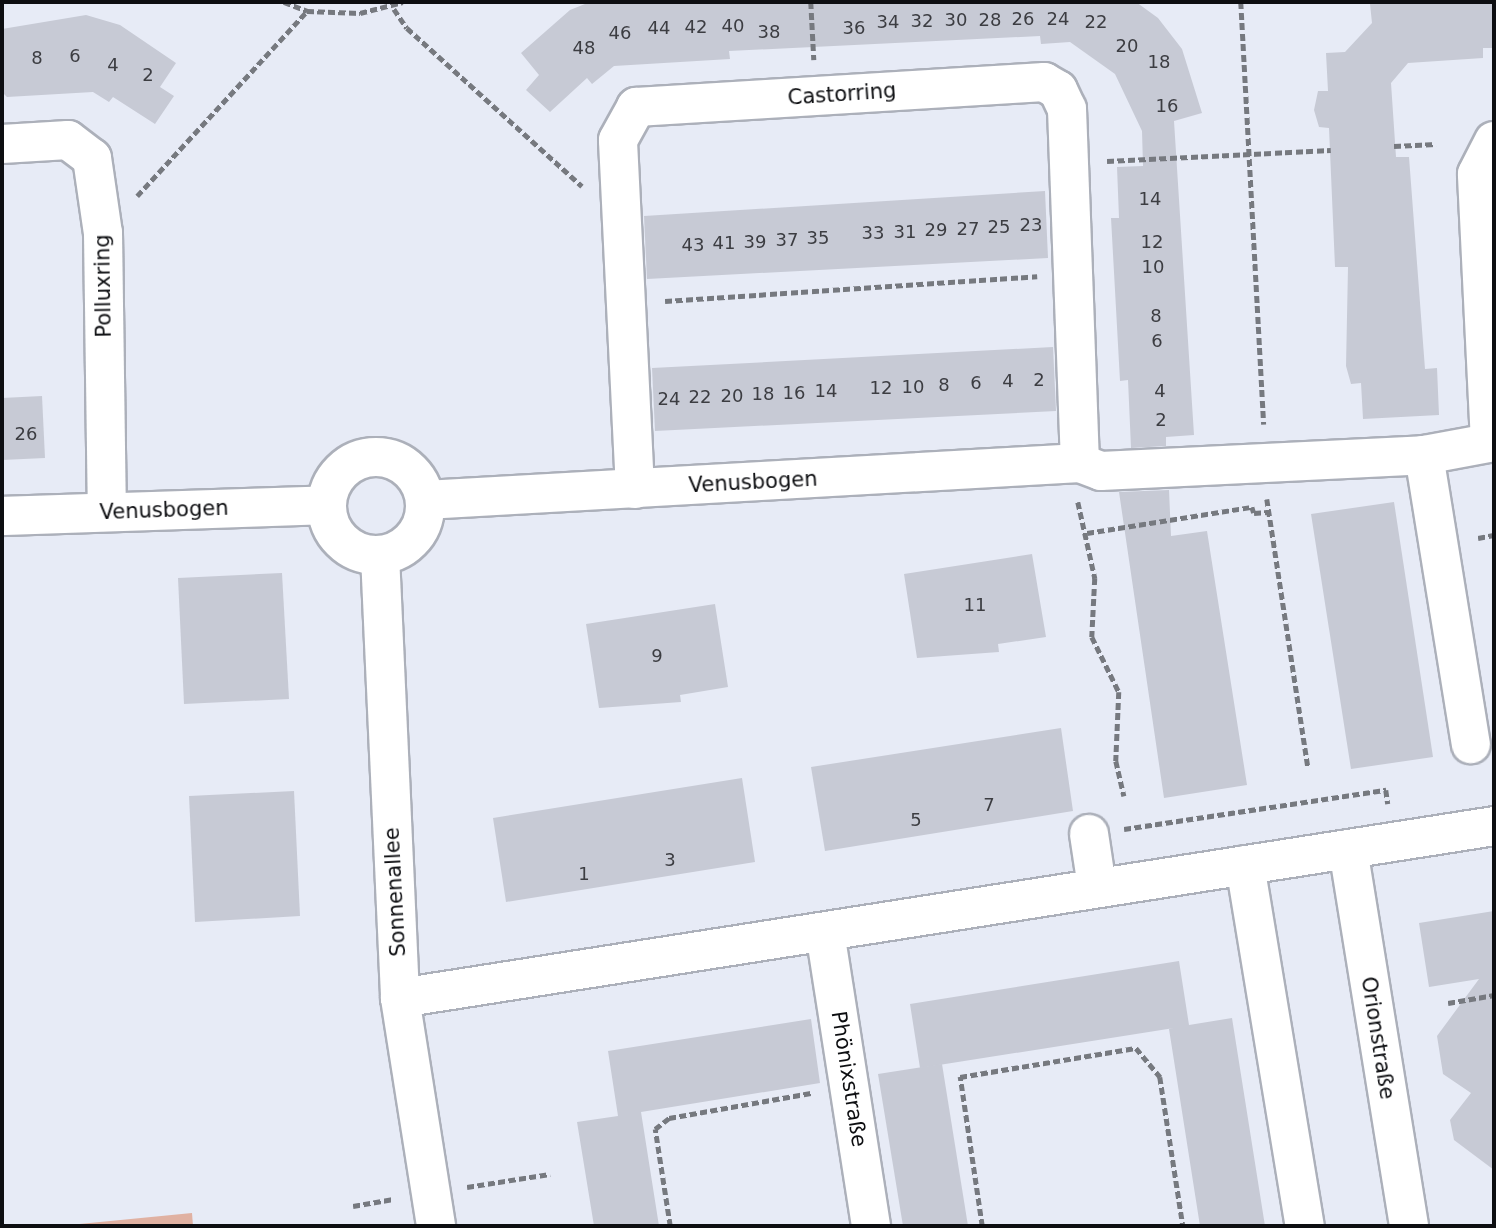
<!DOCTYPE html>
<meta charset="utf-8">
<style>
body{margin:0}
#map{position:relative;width:1496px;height:1228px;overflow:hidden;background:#e7ebf6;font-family:"DejaVu Sans",sans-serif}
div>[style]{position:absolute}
.green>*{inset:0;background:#e0b1a2}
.building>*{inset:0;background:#c7cad5}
.path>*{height:4.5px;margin-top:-2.25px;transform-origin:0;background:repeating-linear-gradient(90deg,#76797f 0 7px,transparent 0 10.5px)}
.roads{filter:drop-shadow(2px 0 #acb0ba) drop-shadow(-2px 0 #acb0ba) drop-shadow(0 2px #acb0ba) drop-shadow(0 -2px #acb0ba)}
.minor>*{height:38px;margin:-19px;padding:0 19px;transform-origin:19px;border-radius:19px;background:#fff}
.minor>.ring{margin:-19px;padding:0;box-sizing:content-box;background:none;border:38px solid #fff;border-radius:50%}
span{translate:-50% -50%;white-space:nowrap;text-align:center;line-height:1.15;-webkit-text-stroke:5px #fff;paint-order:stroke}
.number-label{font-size:18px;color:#3c3d42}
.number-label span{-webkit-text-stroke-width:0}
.street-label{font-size:21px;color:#0d0e11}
.frame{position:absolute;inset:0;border:4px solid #0d0e11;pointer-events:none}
</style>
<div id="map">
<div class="green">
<i style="clip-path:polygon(192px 1213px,193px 1226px,59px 1226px)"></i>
</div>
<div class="building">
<i style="clip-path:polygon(590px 2px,1136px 2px,1158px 18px,1182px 49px,1202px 113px,1174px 121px,1194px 435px,1166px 437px,1166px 446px,1131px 448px,1128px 380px,1120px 381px,1111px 218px,1119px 218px,1117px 167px,1143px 166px,1142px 131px,1115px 74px,1070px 42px,1041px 44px,1040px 36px,729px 51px,730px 59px,614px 66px,592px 84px,587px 78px,550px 112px,526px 90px,539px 75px,521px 53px,570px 10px)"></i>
<i style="clip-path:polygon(1494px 2px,1494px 48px,1483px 48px,1483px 58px,1408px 63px,1391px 83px,1396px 157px,1409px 157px,1425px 369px,1437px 368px,1439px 415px,1363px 419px,1361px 383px,1351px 384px,1346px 366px,1348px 267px,1335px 267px,1329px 128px,1319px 127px,1314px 110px,1318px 91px,1328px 91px,1326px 53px,1345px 52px,1372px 23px,1370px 4px)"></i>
<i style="clip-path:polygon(86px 15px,120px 25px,176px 63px,160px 87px,174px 96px,155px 124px,113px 97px,109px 102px,93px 92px,7px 97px,2px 92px,2px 29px)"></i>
<i style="clip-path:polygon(1045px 191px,1048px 258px,647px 279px,644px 216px)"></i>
<i style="clip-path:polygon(1053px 347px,1056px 411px,655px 431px,652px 368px)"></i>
<i style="clip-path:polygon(42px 396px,45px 458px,2px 460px,2px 398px)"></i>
<i style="clip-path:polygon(1169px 490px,1171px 536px,1207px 531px,1247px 785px,1164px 798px,1119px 492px)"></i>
<i style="clip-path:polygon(1394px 502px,1433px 757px,1351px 769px,1311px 514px)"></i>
<i style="clip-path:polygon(1032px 554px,1046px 637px,998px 644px,999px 652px,917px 658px,904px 574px)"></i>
<i style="clip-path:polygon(282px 573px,289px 699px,184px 704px,178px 578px)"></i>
<i style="clip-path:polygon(715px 604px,728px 687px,680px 695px,681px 702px,599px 708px,586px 624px)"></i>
<i style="clip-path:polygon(1061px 728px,1073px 811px,825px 851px,811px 767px)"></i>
<i style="clip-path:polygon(742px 778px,755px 862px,506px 902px,493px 818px)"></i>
<i style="clip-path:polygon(294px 791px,300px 916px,195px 922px,189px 796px)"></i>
<i style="clip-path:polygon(1494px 911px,1494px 1170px,1454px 1140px,1450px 1120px,1471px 1093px,1443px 1074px,1437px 1036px,1479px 979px,1429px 987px,1419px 923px)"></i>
<i style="clip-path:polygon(1179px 961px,1189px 1025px,1232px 1018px,1265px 1226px,1200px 1226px,1169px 1029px,1174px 1028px,920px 1068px,910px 1004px)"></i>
<i style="clip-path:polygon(811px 1019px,820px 1083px,641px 1112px,659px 1226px,594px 1226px,577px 1122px,618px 1116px,608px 1051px)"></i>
<i style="clip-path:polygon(942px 1064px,968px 1226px,903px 1226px,878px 1074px)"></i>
</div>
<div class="path">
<i style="left:284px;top:2px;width:25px;rotate:21deg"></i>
<i style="left:307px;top:11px;width:53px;rotate:2.2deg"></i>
<i style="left:360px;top:13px;width:44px;rotate:-14.3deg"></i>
<i style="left:811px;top:2px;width:58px;rotate:87deg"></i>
<i style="left:1241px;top:2px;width:423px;rotate:86.9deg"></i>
<i style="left:394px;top:9px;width:23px;rotate:56deg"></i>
<i style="left:407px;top:28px;width:236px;rotate:42.1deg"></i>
<i style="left:1394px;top:146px;width:42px;rotate:-2.7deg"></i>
<i style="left:1107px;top:161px;width:224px;rotate:-2.8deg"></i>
<i style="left:137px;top:196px;width:251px;rotate:-47.4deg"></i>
<i style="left:665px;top:301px;width:373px;rotate:-3.8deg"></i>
<i style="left:1267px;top:499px;width:270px;rotate:81.3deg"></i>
<i style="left:1078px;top:502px;width:78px;rotate:77.4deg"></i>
<i style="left:1095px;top:578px;width:59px;rotate:92.9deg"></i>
<i style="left:1092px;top:637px;width:61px;rotate:63.9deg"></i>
<i style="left:1119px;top:692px;width:69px;rotate:92.5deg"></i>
<i style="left:1116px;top:761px;width:36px;rotate:77deg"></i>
<i style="left:1087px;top:533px;width:167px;rotate:-9deg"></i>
<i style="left:1252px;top:507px;width:6px;rotate:72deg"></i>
<i style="left:1254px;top:513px;width:14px;rotate:-4deg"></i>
<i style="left:1478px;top:538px;width:16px;rotate:-11deg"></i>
<i style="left:1124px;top:829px;width:265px;rotate:-8.5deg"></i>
<i style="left:1386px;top:790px;width:14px;rotate:82deg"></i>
<i style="left:1448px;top:1003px;width:47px;rotate:-9.9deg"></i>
<i style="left:467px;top:1187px;width:84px;rotate:-8.9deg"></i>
<i style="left:353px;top:1206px;width:41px;rotate:-9.9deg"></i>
<i style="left:670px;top:1226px;width:98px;rotate:-98.8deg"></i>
<i style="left:655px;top:1129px;width:18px;rotate:-38deg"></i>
<i style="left:669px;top:1118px;width:144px;rotate:-10deg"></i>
<i style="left:982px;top:1226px;width:151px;rotate:-98.4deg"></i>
<i style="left:960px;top:1077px;width:178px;rotate:-9.4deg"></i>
<i style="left:1136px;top:1048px;width:38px;rotate:50deg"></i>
<i style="left:1160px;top:1077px;width:151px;rotate:81.2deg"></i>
</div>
<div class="roads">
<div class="minor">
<i style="left:2px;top:144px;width:66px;rotate:-3.5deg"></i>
<i style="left:68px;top:140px;width:30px;rotate:37deg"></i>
<i style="left:92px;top:158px;width:76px;rotate:81.7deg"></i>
<i style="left:103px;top:233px;width:279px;rotate:89.2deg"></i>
<i style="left:1490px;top:442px;width:268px;rotate:-92.8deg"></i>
<i style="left:1477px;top:174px;width:37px;rotate:-63deg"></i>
<i style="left:1424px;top:455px;width:293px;rotate:80.8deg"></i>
<i class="ring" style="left:327px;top:457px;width:60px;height:60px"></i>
<i style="left:635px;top:489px;width:349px;rotate:-92.8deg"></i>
<i style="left:618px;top:140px;width:38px;rotate:-61deg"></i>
<i style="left:636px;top:107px;width:409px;rotate:-3.5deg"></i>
<i style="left:1044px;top:82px;width:16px;rotate:30deg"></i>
<i style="left:1058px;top:90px;width:21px;rotate:65deg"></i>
<i style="left:1067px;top:109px;width:354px;rotate:87.9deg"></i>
<i style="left:425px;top:500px;width:656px;rotate:-3.23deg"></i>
<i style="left:1080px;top:463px;width:22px;rotate:21deg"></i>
<i style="left:1101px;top:471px;width:323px;rotate:-2.8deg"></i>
<i style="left:1424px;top:455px;width:71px;rotate:-10.5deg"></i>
<i style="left:2px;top:516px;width:324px;rotate:-1.9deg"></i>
<i style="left:380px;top:555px;width:443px;rotate:87.4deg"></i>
<i style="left:400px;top:998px;width:231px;rotate:81deg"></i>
<i style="left:1089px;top:834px;width:54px;rotate:81.4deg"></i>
<i style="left:1348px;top:849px;width:382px;rotate:80.8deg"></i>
<i style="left:1245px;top:865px;width:366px;rotate:80.6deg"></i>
<i style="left:825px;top:932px;width:298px;rotate:81.1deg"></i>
<i style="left:400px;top:998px;width:1107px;rotate:-8.93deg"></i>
</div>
</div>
<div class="number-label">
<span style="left:1023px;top:19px">26</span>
<span style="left:1058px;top:19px">24</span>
<span style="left:956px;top:20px">30</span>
<span style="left:990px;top:20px">28</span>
<span style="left:922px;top:21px">32</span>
<span style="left:888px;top:22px">34</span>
<span style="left:1096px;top:22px">22</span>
<span style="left:733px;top:26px">40</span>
<span style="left:696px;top:27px">42</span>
<span style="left:659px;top:28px">44</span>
<span style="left:854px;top:28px">36</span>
<span style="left:769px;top:32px">38</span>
<span style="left:620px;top:33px">46</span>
<span style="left:1127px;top:46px">20</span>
<span style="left:584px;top:48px">48</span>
<span style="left:75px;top:56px">6</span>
<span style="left:37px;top:58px">8</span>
<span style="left:1159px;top:62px">18</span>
<span style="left:113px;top:65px">4</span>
<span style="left:148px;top:75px">2</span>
<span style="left:1167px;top:106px">16</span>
<span style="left:1150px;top:199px">14</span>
<span style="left:1031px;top:225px">23</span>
<span style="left:999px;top:227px">25</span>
<span style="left:968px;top:229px">27</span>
<span style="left:936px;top:230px">29</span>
<span style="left:905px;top:232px">31</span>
<span style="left:873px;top:233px">33</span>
<span style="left:818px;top:238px">35</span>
<span style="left:787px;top:240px">37</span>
<span style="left:755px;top:242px">39</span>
<span style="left:1152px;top:242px">12</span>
<span style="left:724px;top:243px">41</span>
<span style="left:693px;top:245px">43</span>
<span style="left:1153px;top:267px">10</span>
<span style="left:1156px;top:316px">8</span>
<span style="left:1157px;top:341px">6</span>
<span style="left:1039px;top:380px">2</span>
<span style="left:1008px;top:381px">4</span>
<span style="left:976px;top:383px">6</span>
<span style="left:944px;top:385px">8</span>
<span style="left:913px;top:387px">10</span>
<span style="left:881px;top:388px">12</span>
<span style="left:826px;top:391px">14</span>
<span style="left:1160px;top:391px">4</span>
<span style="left:794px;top:393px">16</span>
<span style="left:763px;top:394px">18</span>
<span style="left:732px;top:396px">20</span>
<span style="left:700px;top:397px">22</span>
<span style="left:669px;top:399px">24</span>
<span style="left:1161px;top:420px">2</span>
<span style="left:26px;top:434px">26</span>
<span style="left:975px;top:605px">11</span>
<span style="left:657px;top:656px">9</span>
<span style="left:989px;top:805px">7</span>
<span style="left:916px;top:820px">5</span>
<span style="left:670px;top:860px">3</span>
<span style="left:584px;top:874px">1</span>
</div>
<div class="street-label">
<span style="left:842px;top:94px;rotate:-4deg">Castorring</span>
<span style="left:103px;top:286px;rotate:-91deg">Polluxring</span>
<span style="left:753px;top:482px;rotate:-3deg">Venusbogen</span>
<span style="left:164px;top:510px;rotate:-2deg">Venusbogen</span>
<span style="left:395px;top:892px;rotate:-93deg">Sonnenallee</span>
<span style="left:1378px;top:1038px;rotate:81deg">Orionstraße</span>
<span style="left:849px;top:1079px;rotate:81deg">Phönixstraße</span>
</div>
<div class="frame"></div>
</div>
